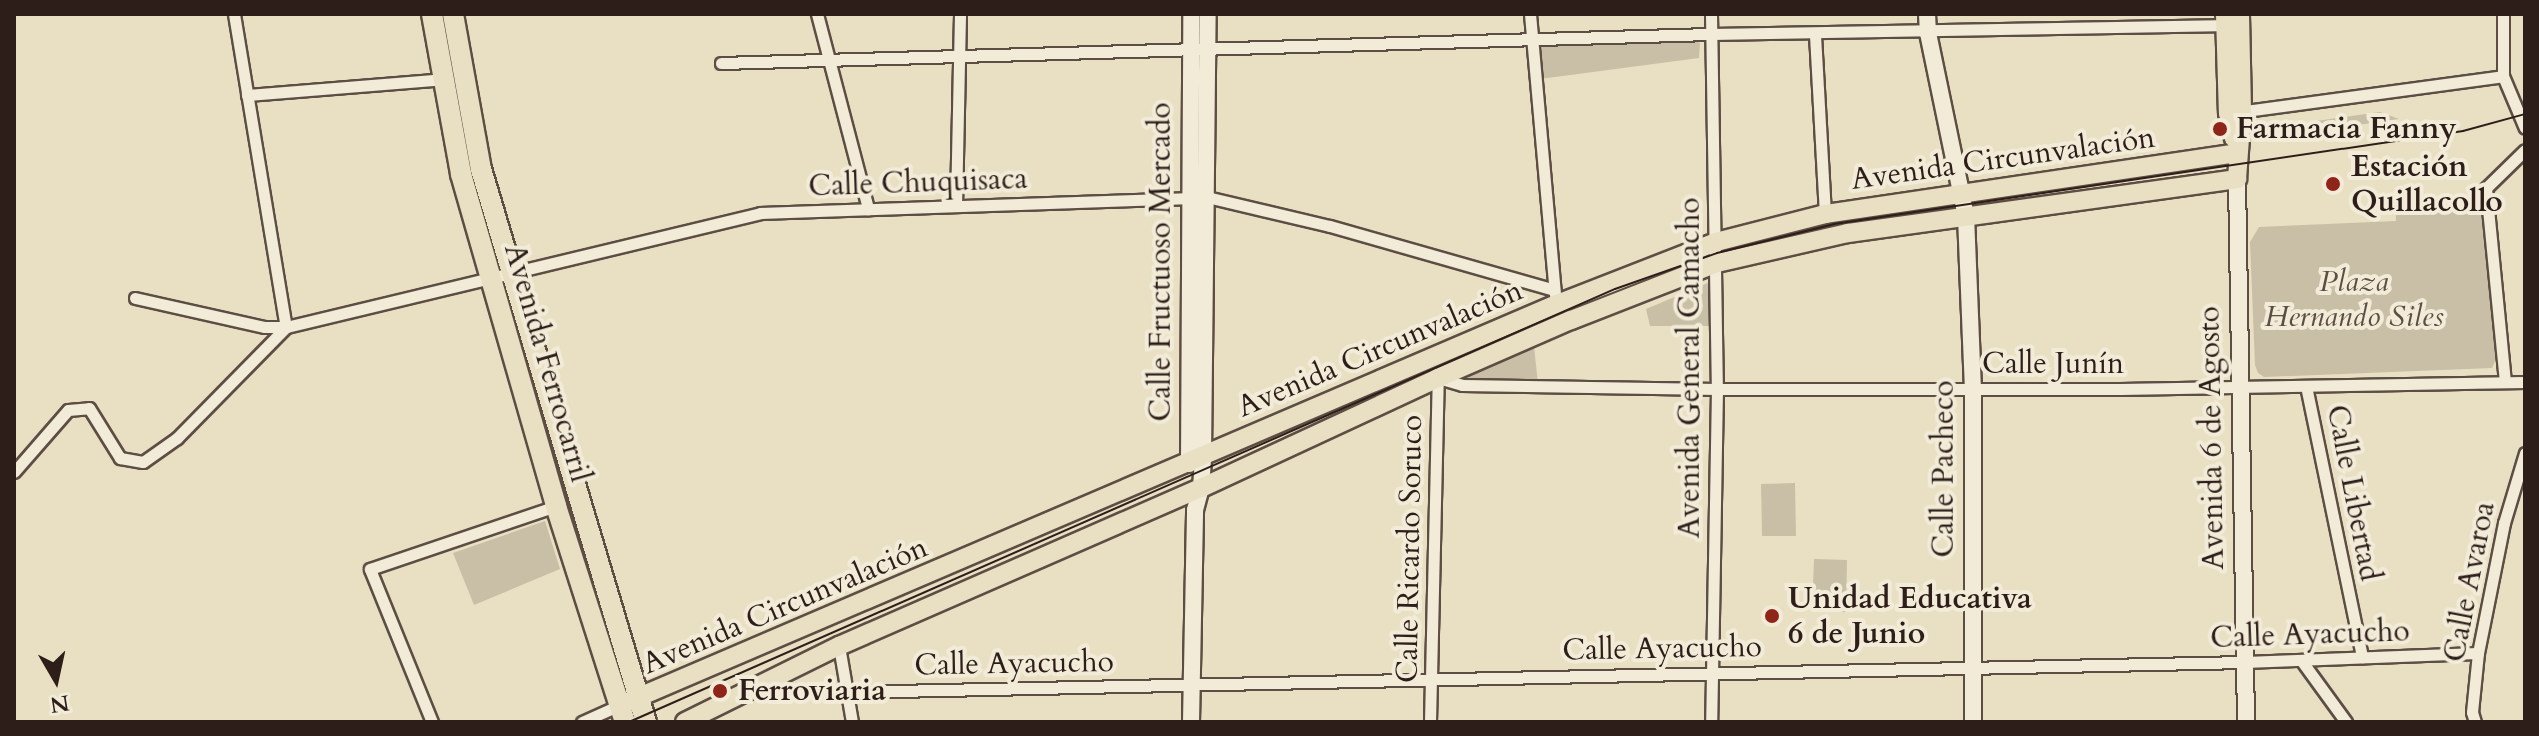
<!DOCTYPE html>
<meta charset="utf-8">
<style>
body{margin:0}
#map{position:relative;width:2539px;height:736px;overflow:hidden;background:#e9e0c3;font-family:Cardo,serif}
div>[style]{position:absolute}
.green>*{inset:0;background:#c9bfa6}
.roads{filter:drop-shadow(2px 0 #5d4e44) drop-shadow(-2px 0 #5d4e44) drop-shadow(0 2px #5d4e44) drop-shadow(0 -2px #5d4e44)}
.street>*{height:11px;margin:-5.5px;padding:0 5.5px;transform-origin:5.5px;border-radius:5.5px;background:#f1ebd8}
.secondary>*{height:16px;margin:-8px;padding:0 8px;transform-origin:8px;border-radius:8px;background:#f1ebd8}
.primary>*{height:18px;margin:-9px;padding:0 9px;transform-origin:9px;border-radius:9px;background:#e9e0c3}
.highway>*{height:20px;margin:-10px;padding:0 10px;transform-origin:10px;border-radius:10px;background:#e9e0c3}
.tram>*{height:2px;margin:-1px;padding:0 1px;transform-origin:1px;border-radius:1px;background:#2e1e19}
.dots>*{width:22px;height:22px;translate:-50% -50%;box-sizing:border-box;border:4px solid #f1ebd8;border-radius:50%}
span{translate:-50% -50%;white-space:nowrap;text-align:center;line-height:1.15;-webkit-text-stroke:8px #f1ebd8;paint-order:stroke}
.poi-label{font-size:30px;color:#2e1e19;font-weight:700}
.left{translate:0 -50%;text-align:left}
.street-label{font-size:30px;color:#2e1e19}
.park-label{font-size:30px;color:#5c4e43;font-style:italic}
.frame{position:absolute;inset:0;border:16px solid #2e1e19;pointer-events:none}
.north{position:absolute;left:16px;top:640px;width:80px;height:80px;-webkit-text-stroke:6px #f1ebd8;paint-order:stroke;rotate:171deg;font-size:22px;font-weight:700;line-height:32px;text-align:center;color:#2e1e19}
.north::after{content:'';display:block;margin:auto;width:28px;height:36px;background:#2e1e19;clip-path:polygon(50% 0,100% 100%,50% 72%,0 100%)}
</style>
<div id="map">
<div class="green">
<i style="clip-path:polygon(1694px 40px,1700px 43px,1699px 58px,1540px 79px,1537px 46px,1543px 43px)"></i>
<i style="clip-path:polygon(2380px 112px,2399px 119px,2317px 131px,2316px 121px)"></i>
<i style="clip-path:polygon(2479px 194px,2498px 355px,2492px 368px,2264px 377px,2258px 373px,2255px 365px,2250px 242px,2259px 227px,2396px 221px,2395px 203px)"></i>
<i style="clip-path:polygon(1710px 282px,1711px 326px,1650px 326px,1646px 309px)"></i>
<i style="clip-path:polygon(1534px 346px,1538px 384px,1469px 385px,1467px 379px,1470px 376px)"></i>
<i style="clip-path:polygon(1795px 483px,1796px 536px,1762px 536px,1761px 484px)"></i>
<i style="clip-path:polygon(545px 521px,560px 569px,474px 605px,453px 553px)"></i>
<i style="clip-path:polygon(1814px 559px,1847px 560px,1846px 612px,1812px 612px)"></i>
</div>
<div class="roads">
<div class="street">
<i style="left:234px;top:14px;width:317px;rotate:80.6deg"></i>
<i style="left:817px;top:14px;width:202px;rotate:75.3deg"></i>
<i style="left:1530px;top:14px;width:282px;rotate:84.9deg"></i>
<i style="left:1711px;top:14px;width:375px;rotate:89.1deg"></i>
<i style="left:1717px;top:389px;width:333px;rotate:91deg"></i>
<i style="left:2503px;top:14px;width:62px;rotate:90deg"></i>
<i style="left:2503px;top:76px;width:56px;rotate:67.1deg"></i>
<i style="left:1815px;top:35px;width:179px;rotate:86.8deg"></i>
<i style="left:721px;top:63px;width:990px;rotate:-1.68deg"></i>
<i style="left:1711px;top:34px;width:517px;rotate:-1deg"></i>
<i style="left:247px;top:95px;width:200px;rotate:-4.6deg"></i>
<i style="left:2238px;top:112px;width:267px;rotate:-7.7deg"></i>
<i style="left:956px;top:206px;width:192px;rotate:-88.8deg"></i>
<i style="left:135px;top:298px;width:133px;rotate:12.6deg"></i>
<i style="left:265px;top:327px;width:21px"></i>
<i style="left:286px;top:327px;width:488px;rotate:-13.5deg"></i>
<i style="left:760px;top:213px;width:447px;rotate:-2deg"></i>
<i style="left:1207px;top:197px;width:126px;rotate:13.3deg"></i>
<i style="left:1330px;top:226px;width:233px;rotate:15.9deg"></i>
<i style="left:2505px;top:382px;width:195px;rotate:-95.6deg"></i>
<i style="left:2486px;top:188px;width:54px;rotate:-44.3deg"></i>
<i style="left:2306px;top:386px;width:277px;rotate:78.3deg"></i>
<i style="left:14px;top:472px;width:82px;rotate:-48.9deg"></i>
<i style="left:68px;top:410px;width:21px;rotate:-5deg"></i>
<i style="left:89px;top:408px;width:59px;rotate:58.2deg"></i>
<i style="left:120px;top:458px;width:23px;rotate:10deg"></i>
<i style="left:143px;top:462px;width:42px;rotate:-35.2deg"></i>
<i style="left:177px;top:438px;width:156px;rotate:-45.5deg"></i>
<i style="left:839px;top:646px;width:77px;rotate:80.3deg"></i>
<i style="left:2301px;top:660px;width:77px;rotate:54deg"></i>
<i style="left:848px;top:692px;width:1396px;rotate:-1.23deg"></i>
<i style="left:2244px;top:662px;width:234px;rotate:-2.2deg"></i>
<i style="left:432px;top:722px;width:165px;rotate:-112.1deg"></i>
<i style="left:370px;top:569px;width:196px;rotate:-18.7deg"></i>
<i style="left:582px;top:722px;width:42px;rotate:-24.1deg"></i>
<i style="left:1430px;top:722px;width:344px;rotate:-88.7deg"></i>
<i style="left:1438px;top:378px;width:25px;rotate:16deg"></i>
<i style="left:1462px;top:385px;width:255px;rotate:0.9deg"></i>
<i style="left:1717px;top:389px;width:403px"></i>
<i style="left:2120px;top:389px;width:405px;rotate:-1deg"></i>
<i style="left:2475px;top:722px;width:10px;rotate:-107deg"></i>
<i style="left:2472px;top:712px;width:59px;rotate:-84.2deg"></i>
<i style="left:2478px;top:653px;width:133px;rotate:-78.7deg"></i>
<i style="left:2504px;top:523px;width:73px;rotate:-73.3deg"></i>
</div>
<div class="secondary">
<i style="left:1927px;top:14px;width:19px;rotate:87deg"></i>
<i style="left:1928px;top:33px;width:187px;rotate:78.3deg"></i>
<i style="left:1966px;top:216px;width:171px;rotate:87.7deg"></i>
<i style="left:1973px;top:387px;width:335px;rotate:90deg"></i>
<i style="left:2237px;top:179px;width:543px;rotate:89.05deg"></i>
<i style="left:1189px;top:464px;width:450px;rotate:-89.7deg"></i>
<i style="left:1191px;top:722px;width:212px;rotate:-88.9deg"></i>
<i style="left:1195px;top:510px;width:23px;rotate:-75deg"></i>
<i style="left:1201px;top:488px;width:32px;rotate:-86deg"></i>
<i style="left:1203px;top:456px;width:442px;rotate:-89.4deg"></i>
</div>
<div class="primary">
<i style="left:2225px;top:14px;width:99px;rotate:88.3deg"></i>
<i style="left:2228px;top:113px;width:26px;rotate:77deg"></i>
<i style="left:625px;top:703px;width:1014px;rotate:-23.18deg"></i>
<i style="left:1557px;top:304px;width:171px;rotate:-21.3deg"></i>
<i style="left:1716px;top:242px;width:113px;rotate:-14.4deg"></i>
<i style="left:1825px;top:214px;width:416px;rotate:-8.4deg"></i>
<i style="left:685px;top:722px;width:172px;rotate:-26.3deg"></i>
<i style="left:839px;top:646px;width:395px;rotate:-23.6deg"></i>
<i style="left:1201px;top:488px;width:261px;rotate:-24.9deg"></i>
<i style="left:1438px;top:378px;width:145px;rotate:-23.6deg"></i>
<i style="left:1571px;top:320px;width:157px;rotate:-21.3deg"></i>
<i style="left:1717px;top:263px;width:134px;rotate:-12.9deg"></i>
<i style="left:1848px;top:233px;width:393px;rotate:-7.9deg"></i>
<i style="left:2237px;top:179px;width:68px;rotate:-85.8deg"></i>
<i style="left:2242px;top:111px;width:97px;rotate:-91.2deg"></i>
</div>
<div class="highway">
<i style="left:432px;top:14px;width:163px;rotate:79.7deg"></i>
<i style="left:461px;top:174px;width:345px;rotate:74deg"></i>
<i style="left:556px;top:506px;width:227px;rotate:72.3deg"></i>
<i style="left:453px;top:14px;width:158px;rotate:79.8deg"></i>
<i style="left:481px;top:169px;width:577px;rotate:73.39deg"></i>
</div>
</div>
<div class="tram">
<i style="left:629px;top:722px;width:1077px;rotate:-23.71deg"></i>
<i style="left:1615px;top:289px;width:108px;rotate:-19.4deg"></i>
<i style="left:1717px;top:253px;width:121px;rotate:-13.9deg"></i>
<i style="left:1834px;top:224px;width:636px;rotate:-8.41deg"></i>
<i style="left:2463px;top:131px;width:64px;rotate:-15.3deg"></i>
</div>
<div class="dots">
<i style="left:2220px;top:129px;background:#8f2418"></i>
<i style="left:2333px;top:184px;background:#8f2418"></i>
<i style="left:1772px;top:616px;background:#8f2418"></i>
<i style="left:720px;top:691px;background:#8f2418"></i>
</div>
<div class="poi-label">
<span class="left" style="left:2236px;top:129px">Farmacia Fanny</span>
<span class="left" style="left:2351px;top:184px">Estación<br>Quillacollo</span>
<span class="left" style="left:1788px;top:616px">Unidad Educativa<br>6 de Junio</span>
<span class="left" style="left:738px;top:691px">Ferroviaria</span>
</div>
<div class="street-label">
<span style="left:2003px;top:159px;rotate:-8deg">Avenida Circunvalación</span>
<span style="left:918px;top:183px;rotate:-2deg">Calle Chuquisaca</span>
<span style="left:1161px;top:262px;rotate:-90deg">Calle Fructuoso Mercado</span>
<span style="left:1380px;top:349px;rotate:-23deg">Avenida Circunvalación</span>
<span style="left:547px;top:363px;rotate:74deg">Avenida Ferrocarril</span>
<span style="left:2053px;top:364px">Calle Junín</span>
<span style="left:1690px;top:368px;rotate:-90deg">Avenida General Camacho</span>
<span style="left:2212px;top:438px;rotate:-91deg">Avenida 6 de Agosto</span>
<span style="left:1944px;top:469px;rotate:-90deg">Calle Pacheco</span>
<span style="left:2353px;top:493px;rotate:79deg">Calle Libertad</span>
<span style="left:1410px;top:549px;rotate:-89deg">Calle Ricardo Soruco</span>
<span style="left:2470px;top:582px;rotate:-79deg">Calle Avaroa</span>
<span style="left:785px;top:606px;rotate:-23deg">Avenida Circunvalación</span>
<span style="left:2310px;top:635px;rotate:-2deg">Calle Ayacucho</span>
<span style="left:1662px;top:649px;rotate:-1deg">Calle Ayacucho</span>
<span style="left:1014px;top:664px;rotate:-1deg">Calle Ayacucho</span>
</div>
<div class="park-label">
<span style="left:2354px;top:299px">Plaza<br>Hernando Siles</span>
</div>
<div class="frame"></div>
<div class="north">N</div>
</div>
